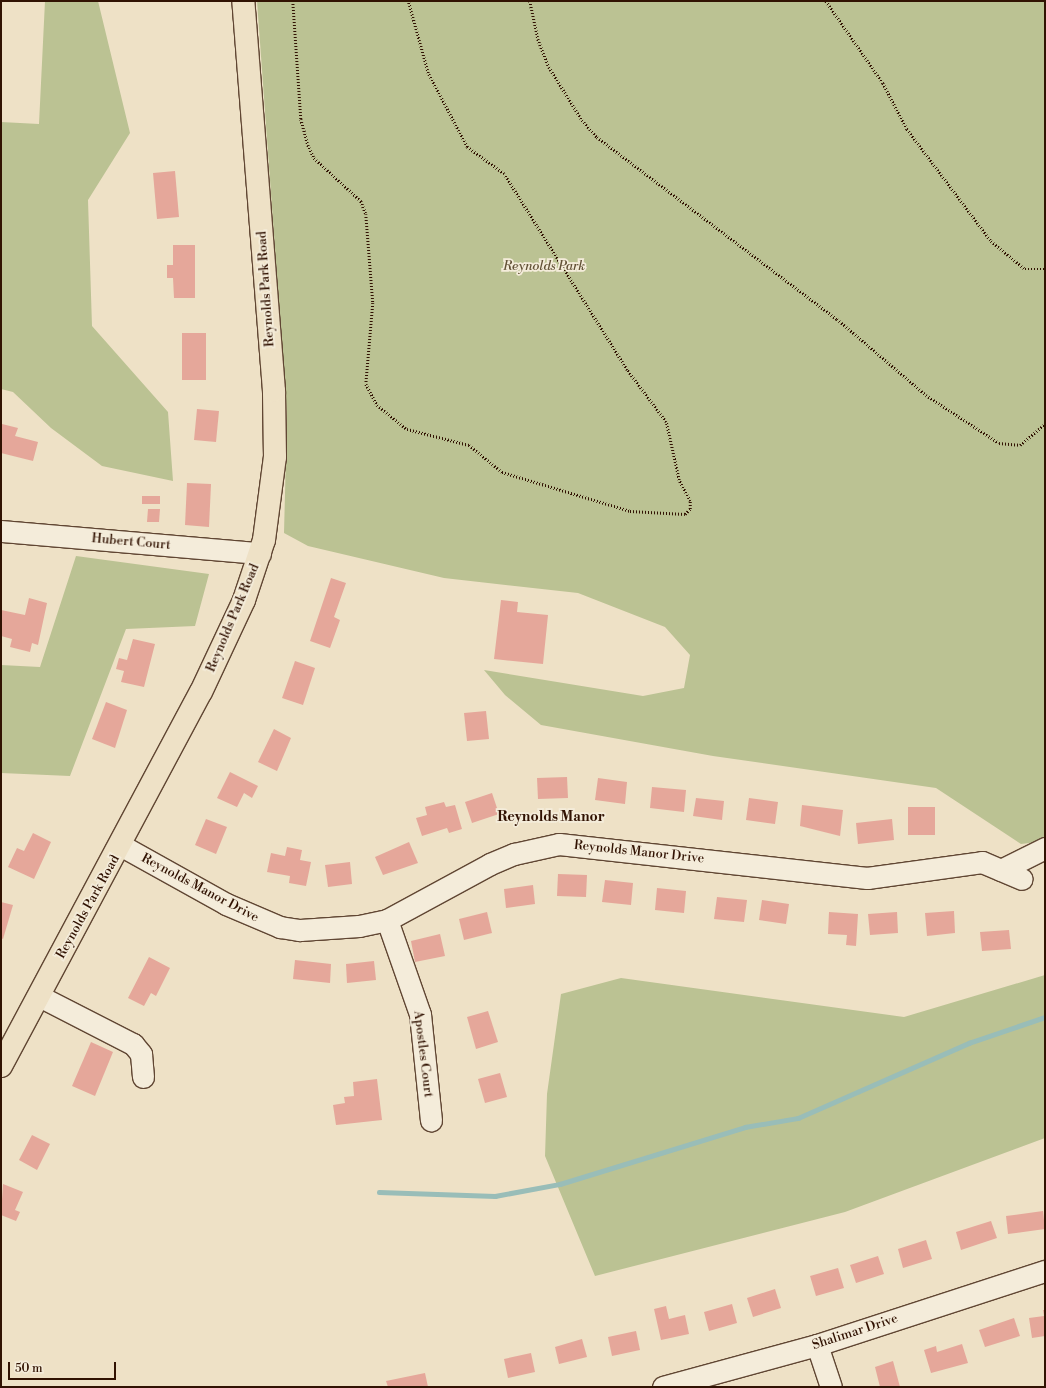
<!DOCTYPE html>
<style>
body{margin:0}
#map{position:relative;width:1046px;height:1388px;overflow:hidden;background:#eee1c6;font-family:"Libre Bodoni",serif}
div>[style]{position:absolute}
.green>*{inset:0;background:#bbc293}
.stream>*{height:4.5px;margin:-2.25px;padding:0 2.25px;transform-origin:2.25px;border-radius:2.25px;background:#99bdb8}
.building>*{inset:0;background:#e5a79a}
.path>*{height:2.5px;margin-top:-1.25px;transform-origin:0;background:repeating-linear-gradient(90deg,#311202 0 1px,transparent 0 3px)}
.roads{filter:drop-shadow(1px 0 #604633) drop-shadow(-1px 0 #604633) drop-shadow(0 1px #604633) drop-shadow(0 -1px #604633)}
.minor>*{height:21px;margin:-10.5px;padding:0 10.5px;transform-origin:10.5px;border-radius:10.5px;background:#f4ecda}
.major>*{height:22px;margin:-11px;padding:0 11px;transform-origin:11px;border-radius:11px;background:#eee1c6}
span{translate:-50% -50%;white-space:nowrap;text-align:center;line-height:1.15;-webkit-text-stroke:3.5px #f4ecda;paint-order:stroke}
.park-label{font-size:13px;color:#615035;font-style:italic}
.street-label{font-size:13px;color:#311202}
.neighbourhood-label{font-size:14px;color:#311202;font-weight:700}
.frame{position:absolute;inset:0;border:2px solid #311202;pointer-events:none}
.scale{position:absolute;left:8px;top:1362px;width:108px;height:18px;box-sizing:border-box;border:2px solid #311202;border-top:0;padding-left:5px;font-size:12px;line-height:14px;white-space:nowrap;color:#311202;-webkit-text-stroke:3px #f4ecda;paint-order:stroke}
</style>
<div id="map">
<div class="green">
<i style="clip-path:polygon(45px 1px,98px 1px,130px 133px,88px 200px,92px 326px,168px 412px,173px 481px,102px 466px,51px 428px,13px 392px,1px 389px,1px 122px,39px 124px)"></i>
<i style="clip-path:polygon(257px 1px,1045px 1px,1045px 841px,1021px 844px,936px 788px,713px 756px,541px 725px,505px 695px,484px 670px,643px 696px,684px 688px,690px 655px,665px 627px,578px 593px,444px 578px,308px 546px,284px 533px,287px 414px)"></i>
<i style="clip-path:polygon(76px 556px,209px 574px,195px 626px,126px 629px,70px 776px,1px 773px,1px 665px,40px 667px)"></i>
<i style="clip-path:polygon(1045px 975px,1045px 1138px,845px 1212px,595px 1276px,545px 1156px,547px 1094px,561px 994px,621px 978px,904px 1017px)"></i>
</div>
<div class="stream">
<i style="left:379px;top:1192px;width:116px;rotate:2deg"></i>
<i style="left:495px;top:1196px;width:66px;rotate:-10.5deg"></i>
<i style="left:560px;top:1184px;width:194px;rotate:-17.1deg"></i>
<i style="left:745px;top:1127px;width:54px;rotate:-9.6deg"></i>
<i style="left:798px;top:1118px;width:187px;rotate:-23.7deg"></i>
<i style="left:969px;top:1043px;width:80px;rotate:-18.9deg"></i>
</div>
<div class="building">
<i style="clip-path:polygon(175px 171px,179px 217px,157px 219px,153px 173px)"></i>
<i style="clip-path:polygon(173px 245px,195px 245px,195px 298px,174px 298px,173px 278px,167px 278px,167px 265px,173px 265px)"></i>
<i style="clip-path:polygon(182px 333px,206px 333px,206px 380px,182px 380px)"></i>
<i style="clip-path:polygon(197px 409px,219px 411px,216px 442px,194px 440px)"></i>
<i style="clip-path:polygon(2px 424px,18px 428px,15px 436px,38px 442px,33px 461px,1px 453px)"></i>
<i style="clip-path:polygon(187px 483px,211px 484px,209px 527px,185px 525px)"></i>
<i style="clip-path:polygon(142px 496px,160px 496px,160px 504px,142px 504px)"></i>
<i style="clip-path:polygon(148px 509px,160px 509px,159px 522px,147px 522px)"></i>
<i style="clip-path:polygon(331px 578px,346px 583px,334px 617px,340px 620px,330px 648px,310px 641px)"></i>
<i style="clip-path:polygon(29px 598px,47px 603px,38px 645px,32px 643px,30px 652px,10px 647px,12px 639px,1px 636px,1px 610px,25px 615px)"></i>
<i style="clip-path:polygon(501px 600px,518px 602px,517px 612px,548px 615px,543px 664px,494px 659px)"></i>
<i style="clip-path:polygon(133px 639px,155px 644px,144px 687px,121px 682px,124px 671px,116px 669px,119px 658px,127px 660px)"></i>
<i style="clip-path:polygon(295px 661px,315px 668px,303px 705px,282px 698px)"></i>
<i style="clip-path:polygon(106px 702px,127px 710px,115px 748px,92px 739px)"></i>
<i style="clip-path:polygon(486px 711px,489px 739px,467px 741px,464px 713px)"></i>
<i style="clip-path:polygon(274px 729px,291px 738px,277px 771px,258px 762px)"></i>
<i style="clip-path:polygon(230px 772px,258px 786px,252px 798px,244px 793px,237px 807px,217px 798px)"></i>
<i style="clip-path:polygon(567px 777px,568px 798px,538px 799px,537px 778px)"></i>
<i style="clip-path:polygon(598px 778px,627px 782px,625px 804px,595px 800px)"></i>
<i style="clip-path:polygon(652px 787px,686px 790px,684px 812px,650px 808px)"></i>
<i style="clip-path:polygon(492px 793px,499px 814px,472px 823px,465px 802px)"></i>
<i style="clip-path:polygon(696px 798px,724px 801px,722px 820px,693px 816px)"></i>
<i style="clip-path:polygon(749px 798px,778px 802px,775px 824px,746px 820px)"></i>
<i style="clip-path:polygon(444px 802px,446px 807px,455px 805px,462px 829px,449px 833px,447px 828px,422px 836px,416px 818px,427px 815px,425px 807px)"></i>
<i style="clip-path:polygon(802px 805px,843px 810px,840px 836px,800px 826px)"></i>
<i style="clip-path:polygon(908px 807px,935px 807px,935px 835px,908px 835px)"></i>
<i style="clip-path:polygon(206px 819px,227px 827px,216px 854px,195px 845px)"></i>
<i style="clip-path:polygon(892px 819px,894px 840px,858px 844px,856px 823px)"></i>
<i style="clip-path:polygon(33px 833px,51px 842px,34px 879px,8px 867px,17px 848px,24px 851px)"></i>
<i style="clip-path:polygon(409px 842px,418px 863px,383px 875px,375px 857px)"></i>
<i style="clip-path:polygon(287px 847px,302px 850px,300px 860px,311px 862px,306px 886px,289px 883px,290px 876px,267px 872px,271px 853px,285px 856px)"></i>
<i style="clip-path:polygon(350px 862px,352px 884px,328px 887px,325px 865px)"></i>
<i style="clip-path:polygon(558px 874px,587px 875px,586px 897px,557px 896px)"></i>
<i style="clip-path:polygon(605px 880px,633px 883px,631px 905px,602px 902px)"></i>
<i style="clip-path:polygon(533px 885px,535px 904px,506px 908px,504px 889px)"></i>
<i style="clip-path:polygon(657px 888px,686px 891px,684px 913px,655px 910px)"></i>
<i style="clip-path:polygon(717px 897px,747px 900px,744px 922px,714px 919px)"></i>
<i style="clip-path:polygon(762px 900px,789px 904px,786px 924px,759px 920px)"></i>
<i style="clip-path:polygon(1px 902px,13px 905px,3px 939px,1px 938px)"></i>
<i style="clip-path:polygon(954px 911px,955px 933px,927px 936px,925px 913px)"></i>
<i style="clip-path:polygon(487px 912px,492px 933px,464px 940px,459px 919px)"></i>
<i style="clip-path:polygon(829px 912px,858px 914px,856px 946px,846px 945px,847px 935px,828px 934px)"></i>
<i style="clip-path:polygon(897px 912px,898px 933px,870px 935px,868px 914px)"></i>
<i style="clip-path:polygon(1009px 930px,1011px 949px,982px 951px,980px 932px)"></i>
<i style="clip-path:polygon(440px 934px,445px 956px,415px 962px,411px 941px)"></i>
<i style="clip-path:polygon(149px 957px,170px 968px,156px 996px,151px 993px,144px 1006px,128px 998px)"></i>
<i style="clip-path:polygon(295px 960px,331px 964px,330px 983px,293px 979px)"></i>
<i style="clip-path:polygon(374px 961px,376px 980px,347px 983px,346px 964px)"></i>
<i style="clip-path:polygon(488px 1011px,498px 1042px,476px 1049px,467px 1017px)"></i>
<i style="clip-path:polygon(91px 1042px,113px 1052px,95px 1096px,72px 1086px)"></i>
<i style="clip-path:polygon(500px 1073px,507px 1097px,485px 1103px,478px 1079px)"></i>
<i style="clip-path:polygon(377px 1079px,382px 1120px,336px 1125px,333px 1105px,345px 1103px,344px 1097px,354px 1096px,353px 1082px)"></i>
<i style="clip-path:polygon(32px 1135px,50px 1144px,37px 1170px,19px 1160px)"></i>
<i style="clip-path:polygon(3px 1184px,23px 1192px,15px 1210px,20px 1212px,16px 1221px,1px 1215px)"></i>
<i style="clip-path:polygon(1043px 1211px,1045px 1229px,1008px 1234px,1006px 1216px)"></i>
<i style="clip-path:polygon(991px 1221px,997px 1238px,961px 1250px,956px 1232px)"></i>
<i style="clip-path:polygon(926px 1240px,932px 1259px,903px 1268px,898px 1249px)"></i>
<i style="clip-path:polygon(878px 1256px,884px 1274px,856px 1283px,850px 1265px)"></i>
<i style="clip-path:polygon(838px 1268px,844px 1288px,816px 1296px,810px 1276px)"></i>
<i style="clip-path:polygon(775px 1289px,781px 1308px,753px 1317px,747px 1298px)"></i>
<i style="clip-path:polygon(732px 1304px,737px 1323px,709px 1331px,704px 1312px)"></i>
<i style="clip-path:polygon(666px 1306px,669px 1319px,685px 1315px,689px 1334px,661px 1340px,654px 1309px)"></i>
<i style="clip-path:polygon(1043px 1310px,1045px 1310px,1045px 1336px,1032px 1338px,1029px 1318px,1044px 1316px)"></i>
<i style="clip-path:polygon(1014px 1318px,1020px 1336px,985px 1347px,979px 1330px)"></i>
<i style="clip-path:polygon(636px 1331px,640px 1350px,612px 1356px,608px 1337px)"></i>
<i style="clip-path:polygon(582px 1339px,587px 1357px,559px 1364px,555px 1347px)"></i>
<i style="clip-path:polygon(962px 1344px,968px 1363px,931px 1373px,924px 1350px,936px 1346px,937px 1352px)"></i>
<i style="clip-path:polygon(531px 1353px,535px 1372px,508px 1378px,504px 1359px)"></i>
<i style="clip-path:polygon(893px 1361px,900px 1387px,880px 1387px,875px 1367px)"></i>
<i style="clip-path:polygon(425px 1373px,428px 1387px,388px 1387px,386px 1381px)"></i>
</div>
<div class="path">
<i style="left:293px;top:1px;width:118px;rotate:86.1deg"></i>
<i style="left:301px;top:119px;width:27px;rotate:75deg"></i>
<i style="left:308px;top:145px;width:14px;rotate:65deg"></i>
<i style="left:314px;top:158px;width:64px;rotate:42.5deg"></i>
<i style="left:361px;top:201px;width:14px;rotate:69deg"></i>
<i style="left:366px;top:214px;width:89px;rotate:85.5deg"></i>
<i style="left:373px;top:303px;width:81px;rotate:94.9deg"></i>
<i style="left:366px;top:384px;width:24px;rotate:62deg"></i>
<i style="left:377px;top:405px;width:38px;rotate:39deg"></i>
<i style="left:407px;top:429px;width:64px;rotate:14.5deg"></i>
<i style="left:469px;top:445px;width:43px;rotate:39.3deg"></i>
<i style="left:502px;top:472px;width:134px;rotate:16.9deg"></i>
<i style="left:630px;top:511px;width:55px;rotate:3.1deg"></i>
<i style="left:685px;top:514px;width:7px;rotate:-45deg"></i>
<i style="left:690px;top:509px;width:8px;rotate:-90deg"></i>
<i style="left:690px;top:501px;width:24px;rotate:-118deg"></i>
<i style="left:679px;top:480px;width:59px;rotate:-102.6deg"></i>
<i style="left:666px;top:422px;width:65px;rotate:-126.9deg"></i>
<i style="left:627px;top:370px;width:231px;rotate:-122.1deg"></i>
<i style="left:504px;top:174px;width:46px;rotate:-143.9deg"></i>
<i style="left:467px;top:147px;width:84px;rotate:-117.8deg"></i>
<i style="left:428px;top:73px;width:75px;rotate:-105.5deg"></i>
<i style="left:530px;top:1px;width:39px;rotate:78deg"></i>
<i style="left:538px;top:39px;width:30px;rotate:69deg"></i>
<i style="left:549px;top:67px;width:62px;rotate:58.1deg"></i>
<i style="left:582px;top:120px;width:23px;rotate:49deg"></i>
<i style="left:597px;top:137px;width:301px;rotate:37.2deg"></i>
<i style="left:837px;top:319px;width:117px;rotate:40.5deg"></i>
<i style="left:926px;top:395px;width:87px;rotate:33.3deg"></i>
<i style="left:999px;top:443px;width:21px;rotate:5deg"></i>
<i style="left:1020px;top:445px;width:33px;rotate:-40deg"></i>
<i style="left:826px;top:1px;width:100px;rotate:55.2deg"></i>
<i style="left:883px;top:83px;width:52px;rotate:62.4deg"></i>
<i style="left:907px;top:129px;width:140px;rotate:53.1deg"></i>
<i style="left:991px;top:241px;width:44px;rotate:39.5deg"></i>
<i style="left:1025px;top:269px;width:20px"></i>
</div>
<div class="roads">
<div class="minor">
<i style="left:1px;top:531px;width:260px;rotate:4.9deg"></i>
<i style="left:122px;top:846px;width:119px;rotate:29.1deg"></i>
<i style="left:226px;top:904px;width:59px;rotate:23.1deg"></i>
<i style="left:280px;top:927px;width:20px;rotate:9deg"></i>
<i style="left:300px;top:930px;width:59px;rotate:-3.9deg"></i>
<i style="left:359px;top:926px;width:29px;rotate:-12deg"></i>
<i style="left:387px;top:920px;width:117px;rotate:-28.5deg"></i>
<i style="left:490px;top:864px;width:26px;rotate:-23deg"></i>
<i style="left:514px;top:854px;width:46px;rotate:-12.5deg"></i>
<i style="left:559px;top:844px;width:310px;rotate:6.3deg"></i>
<i style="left:867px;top:878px;width:116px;rotate:-7.9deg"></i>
<i style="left:982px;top:862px;width:43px;rotate:23deg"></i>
<i style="left:1001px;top:870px;width:49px;rotate:-26.6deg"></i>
<i style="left:387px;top:920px;width:100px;rotate:70.7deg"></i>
<i style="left:420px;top:1014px;width:107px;rotate:84.1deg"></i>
<i style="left:39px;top:996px;width:106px;rotate:27.1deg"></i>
<i style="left:133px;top:1044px;width:13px;rotate:51deg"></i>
<i style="left:141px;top:1054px;width:23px;rotate:85deg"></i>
<i style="left:817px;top:1345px;width:44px;rotate:71.6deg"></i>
<i style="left:663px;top:1387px;width:160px;rotate:-15.3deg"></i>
<i style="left:817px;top:1345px;width:240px;rotate:-18deg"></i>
</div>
<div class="major">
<i style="left:1px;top:1066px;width:424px;rotate:-61.9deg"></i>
<i style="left:201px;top:692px;width:102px;rotate:-64.9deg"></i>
<i style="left:244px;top:600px;width:63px;rotate:-71.6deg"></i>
<i style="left:264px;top:540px;width:84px;rotate:-82.5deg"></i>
<i style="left:275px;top:457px;width:66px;rotate:-90.9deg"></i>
<i style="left:274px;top:391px;width:391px;rotate:-94.5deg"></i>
</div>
</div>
<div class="park-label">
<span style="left:544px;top:266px">Reynolds Park</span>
</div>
<div class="street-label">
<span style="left:266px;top:289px;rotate:-94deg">Reynolds Park Road</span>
<span style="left:131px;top:542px;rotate:5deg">Hubert Court</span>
<span style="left:233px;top:618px;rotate:-67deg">Reynolds Park Road</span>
<span style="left:639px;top:852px;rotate:6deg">Reynolds Manor Drive</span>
<span style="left:200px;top:888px;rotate:28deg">Reynolds Manor Drive</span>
<span style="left:88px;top:907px;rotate:-61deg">Reynolds Park Road</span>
<span style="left:423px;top:1054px;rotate:83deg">Apostles Court</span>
<span style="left:855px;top:1332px;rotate:-18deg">Shalimar Drive</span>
</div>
<div class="neighbourhood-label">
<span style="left:551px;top:817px">Reynolds Manor</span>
</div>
<div class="frame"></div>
<div class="scale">50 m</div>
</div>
